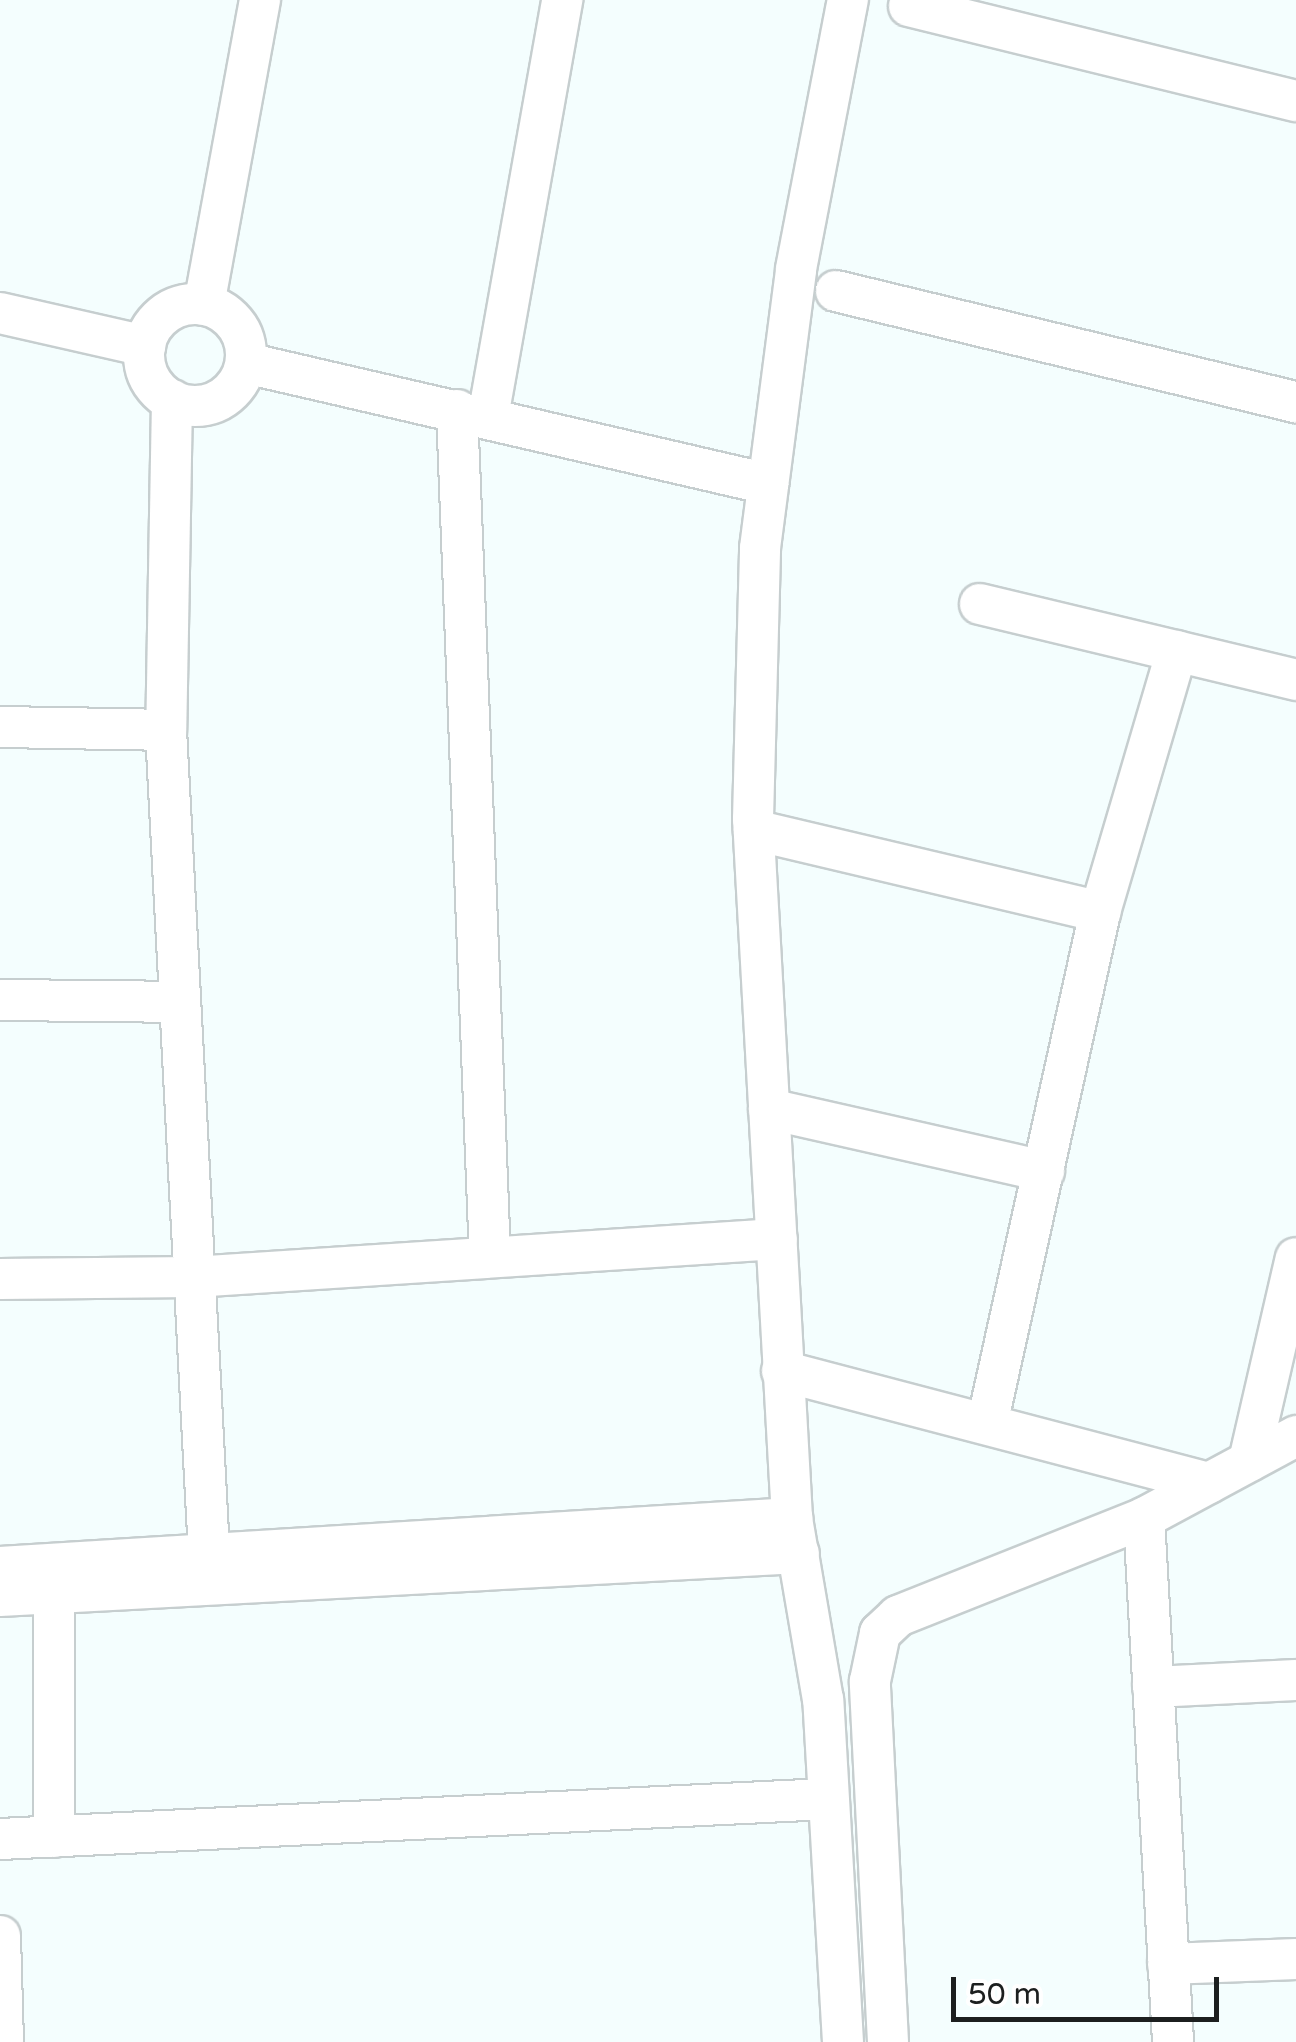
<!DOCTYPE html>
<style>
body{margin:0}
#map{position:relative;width:1296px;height:2042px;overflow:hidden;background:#f4fefe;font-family:"Varela Round",sans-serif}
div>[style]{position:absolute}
.roads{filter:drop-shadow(2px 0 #c6cecf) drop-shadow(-2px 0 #c6cecf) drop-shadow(0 2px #c6cecf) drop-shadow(0 -2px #c6cecf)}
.minor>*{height:40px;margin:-20px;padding:0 20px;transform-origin:20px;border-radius:20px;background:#fff}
.minor>.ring{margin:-20px;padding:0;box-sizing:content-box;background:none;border:40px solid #fff;border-radius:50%}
span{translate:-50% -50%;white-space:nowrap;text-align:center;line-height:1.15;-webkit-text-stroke:10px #fff;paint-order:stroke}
.scale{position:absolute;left:951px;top:1977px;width:268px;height:45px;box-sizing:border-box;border:5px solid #1c1f1f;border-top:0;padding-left:12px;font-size:30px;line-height:35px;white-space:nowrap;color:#1c1f1f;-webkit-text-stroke:8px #fff;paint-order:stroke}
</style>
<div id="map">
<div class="roads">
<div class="minor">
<i style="left:909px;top:6px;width:398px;rotate:13.8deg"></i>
<i style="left:836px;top:291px;width:473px;rotate:13.6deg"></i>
<i class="ring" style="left:144px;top:304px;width:62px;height:62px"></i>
<i style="left:204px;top:305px;width:310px;rotate:-79.6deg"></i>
<i style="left:0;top:313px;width:149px;rotate:12.8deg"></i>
<i style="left:246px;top:363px;width:536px;rotate:13.05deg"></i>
<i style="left:172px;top:400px;width:330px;rotate:91deg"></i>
<i style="left:166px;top:730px;width:825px;rotate:87.01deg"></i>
<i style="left:457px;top:410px;width:847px;rotate:87.77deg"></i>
<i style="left:488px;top:417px;width:424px;rotate:-79.9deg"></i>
<i style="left:980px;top:604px;width:325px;rotate:13.5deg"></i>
<i style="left:0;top:727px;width:166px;rotate:1deg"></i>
<i style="left:754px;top:830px;width:356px;rotate:13.3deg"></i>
<i style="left:0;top:1000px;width:179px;rotate:0.6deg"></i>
<i style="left:769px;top:1109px;width:282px;rotate:12.7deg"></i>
<i style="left:0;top:1279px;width:193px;rotate:-0.6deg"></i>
<i style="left:193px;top:1277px;width:585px;rotate:-3.72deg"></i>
<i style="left:782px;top:1371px;width:441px;rotate:14.7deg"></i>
<i style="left:987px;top:1424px;width:524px;rotate:-77.55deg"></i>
<i style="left:1100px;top:912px;width:272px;rotate:-73.6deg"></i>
<i style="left:1249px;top:1461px;width:208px;rotate:-77deg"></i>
<i style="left:1144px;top:1518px;width:525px;rotate:86.83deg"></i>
<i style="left:0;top:1567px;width:794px;rotate:-3.54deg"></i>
<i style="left:0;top:1596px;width:800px;rotate:-3.08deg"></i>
<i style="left:1153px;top:1687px;width:143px;rotate:-2.8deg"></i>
<i style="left:54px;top:1837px;width:271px;rotate:-90deg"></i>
<i style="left:0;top:1839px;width:829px;rotate:-2.77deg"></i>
<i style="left:0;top:1936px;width:106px;rotate:88.4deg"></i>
<i style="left:1168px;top:1964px;width:128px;rotate:-2.2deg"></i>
<i style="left:843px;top:2042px;width:343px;rotate:-93.3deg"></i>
<i style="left:823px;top:1700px;width:185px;rotate:-99.7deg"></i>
<i style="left:792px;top:1518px;width:700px;rotate:-93.19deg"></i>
<i style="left:753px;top:819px;width:271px;rotate:-88.5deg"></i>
<i style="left:760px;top:548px;width:281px;rotate:-82.6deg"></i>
<i style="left:796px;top:269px;width:274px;rotate:-79.1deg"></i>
<i style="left:888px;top:2042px;width:361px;rotate:-92.9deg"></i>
<i style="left:870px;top:1681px;width:49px;rotate:-78.2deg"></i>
<i style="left:880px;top:1633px;width:25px;rotate:-43deg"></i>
<i style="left:898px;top:1616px;width:265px;rotate:-21.7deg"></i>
<i style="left:1144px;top:1518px;width:173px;rotate:-28.3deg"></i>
</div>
</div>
<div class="scale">50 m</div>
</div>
